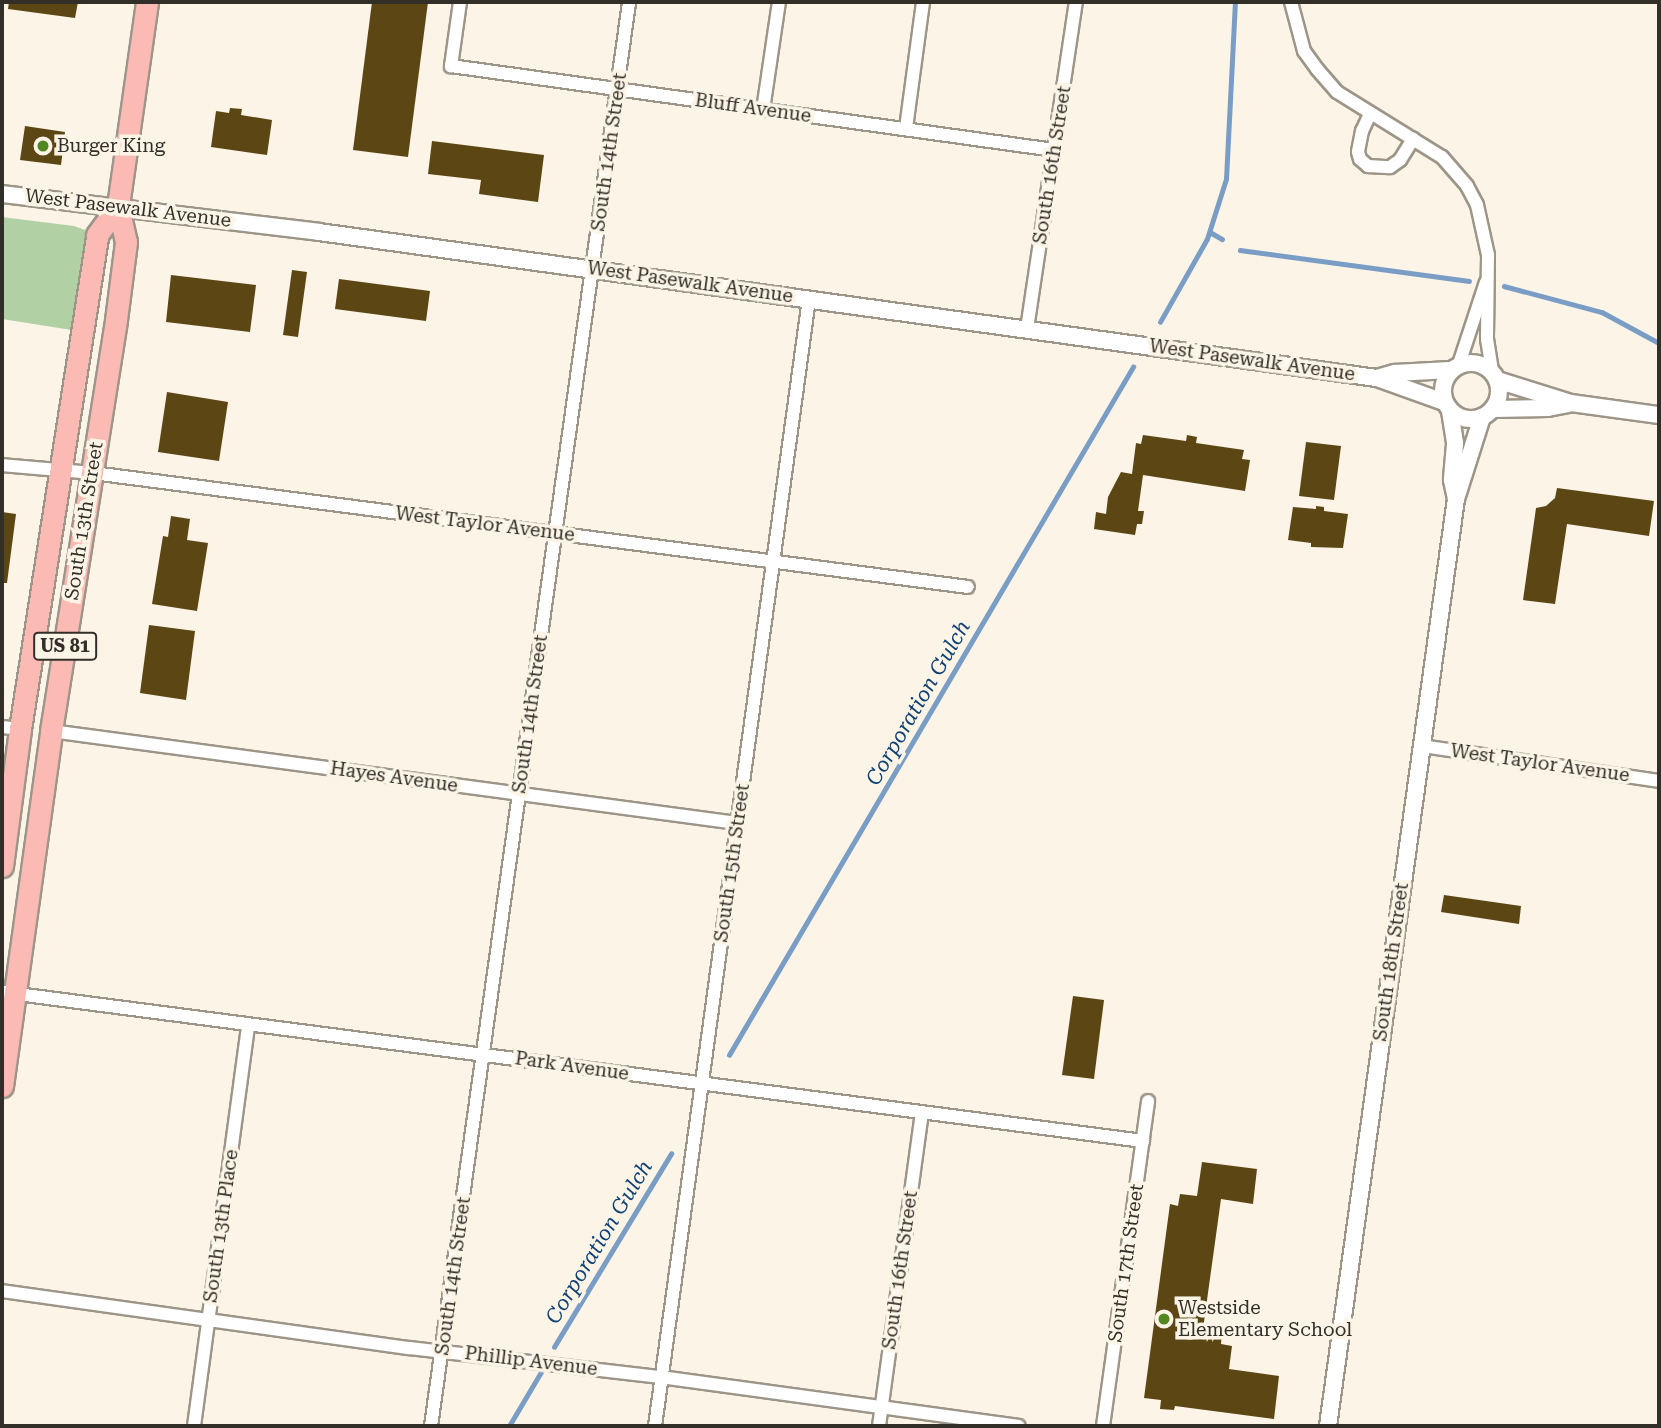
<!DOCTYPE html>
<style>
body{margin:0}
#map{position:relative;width:1661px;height:1428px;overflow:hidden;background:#fcf4e6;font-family:"Roboto Serif",serif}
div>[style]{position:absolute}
.green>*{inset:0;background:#b1d0a4}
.stream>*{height:4.5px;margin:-2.25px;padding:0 2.25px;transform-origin:2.25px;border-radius:2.25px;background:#7a9dc6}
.building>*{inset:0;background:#5c4614}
.roads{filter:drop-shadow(2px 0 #9c9588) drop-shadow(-2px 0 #9c9588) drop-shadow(0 2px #9c9588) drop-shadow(0 -2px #9c9588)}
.minor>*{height:12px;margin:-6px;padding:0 6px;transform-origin:6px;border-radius:6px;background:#fff}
.tertiary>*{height:16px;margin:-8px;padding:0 8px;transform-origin:8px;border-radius:8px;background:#fff}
.tertiary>.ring{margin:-8px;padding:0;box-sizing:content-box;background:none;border:16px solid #fff;border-radius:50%}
.trunk>*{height:21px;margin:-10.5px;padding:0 10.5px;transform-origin:10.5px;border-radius:10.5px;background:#fbbab3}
.dots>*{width:19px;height:19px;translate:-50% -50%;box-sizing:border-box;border:4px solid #fcf4e6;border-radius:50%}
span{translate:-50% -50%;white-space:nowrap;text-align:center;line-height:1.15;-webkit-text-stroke:7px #fcf4e6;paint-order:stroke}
.shield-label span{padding:2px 5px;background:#fcf4e6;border:2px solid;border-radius:5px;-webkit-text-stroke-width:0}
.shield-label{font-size:18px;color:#322f29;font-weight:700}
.street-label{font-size:19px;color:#322f29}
.poi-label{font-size:19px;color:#322f29}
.left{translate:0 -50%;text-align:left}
.water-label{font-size:21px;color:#0f4174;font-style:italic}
.frame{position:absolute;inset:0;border:4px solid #322f29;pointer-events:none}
</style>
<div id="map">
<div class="green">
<i style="clip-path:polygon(2px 217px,74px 226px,85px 230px,89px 235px,78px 331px,2px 319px)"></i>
</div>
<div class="stream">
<i style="left:1210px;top:232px;width:14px;rotate:30deg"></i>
<i style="left:1240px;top:250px;width:231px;rotate:7.7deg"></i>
<i style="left:1504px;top:286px;width:101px;rotate:14.9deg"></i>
<i style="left:1602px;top:312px;width:65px;rotate:28.5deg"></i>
<i style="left:1160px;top:322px;width:95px;rotate:-60.5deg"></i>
<i style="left:1207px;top:239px;width:63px;rotate:-72.4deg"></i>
<i style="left:1226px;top:179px;width:177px;rotate:-87.1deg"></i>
<i style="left:729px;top:1055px;width:798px;rotate:-59.58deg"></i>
<i style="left:554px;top:1347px;width:226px;rotate:-58.8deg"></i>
<i style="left:509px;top:1426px;width:63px;rotate:-59.3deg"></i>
</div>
<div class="building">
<i style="clip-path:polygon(9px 2px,78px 2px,75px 18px,8px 9px)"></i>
<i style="clip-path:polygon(372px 2px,428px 2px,408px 157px,353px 150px)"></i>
<i style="clip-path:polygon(230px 108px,242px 109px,241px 115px,272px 120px,267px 155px,211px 147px,216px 111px,229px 113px)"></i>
<i style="clip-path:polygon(25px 126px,65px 132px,61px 165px,20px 160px)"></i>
<i style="clip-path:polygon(432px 141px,544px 155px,538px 202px,479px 194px,481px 180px,428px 174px)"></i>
<i style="clip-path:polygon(292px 270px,307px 272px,298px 337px,283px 335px)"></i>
<i style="clip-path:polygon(171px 275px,256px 285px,250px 332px,166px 322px)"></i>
<i style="clip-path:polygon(339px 279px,430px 291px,426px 321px,335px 309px)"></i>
<i style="clip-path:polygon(167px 392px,228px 402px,219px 461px,158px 452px)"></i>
<i style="clip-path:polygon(1143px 435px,1186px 441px,1187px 435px,1197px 437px,1196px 443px,1244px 450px,1242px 459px,1250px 460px,1245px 491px,1143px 475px,1138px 511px,1144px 511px,1142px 524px,1137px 524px,1135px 535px,1094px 529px,1096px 512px,1106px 514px,1108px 497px,1121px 472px,1132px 474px,1136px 443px,1141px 444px)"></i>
<i style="clip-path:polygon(1306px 442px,1341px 446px,1334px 500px,1299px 496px)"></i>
<i style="clip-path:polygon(1557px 488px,1654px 501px,1649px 536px,1567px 524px,1555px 604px,1523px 600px,1536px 508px,1546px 506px,1555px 498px)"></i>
<i style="clip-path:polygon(1316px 506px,1324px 507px,1324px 511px,1348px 514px,1343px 548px,1311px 547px,1311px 543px,1288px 540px,1293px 507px,1316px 509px)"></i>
<i style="clip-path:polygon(2px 512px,16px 514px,7px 583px,2px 583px)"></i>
<i style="clip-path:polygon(171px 516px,190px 519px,187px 540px,208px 543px,197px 611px,152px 604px,163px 536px,168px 537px)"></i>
<i style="clip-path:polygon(149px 625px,195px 631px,186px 700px,140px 693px)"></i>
<i style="clip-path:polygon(1444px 895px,1521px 906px,1519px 924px,1441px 912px)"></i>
<i style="clip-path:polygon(1073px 996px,1104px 1000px,1094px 1079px,1062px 1075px)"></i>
<i style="clip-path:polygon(1202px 1162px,1257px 1169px,1253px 1204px,1221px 1199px,1203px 1329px,1222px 1332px,1221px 1344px,1232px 1346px,1229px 1369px,1279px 1376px,1274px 1419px,1175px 1406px,1174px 1410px,1160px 1409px,1161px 1400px,1144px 1398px,1170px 1204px,1178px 1206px,1180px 1194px,1197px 1196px)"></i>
</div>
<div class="roads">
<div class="minor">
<i style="left:460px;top:2px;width:65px;rotate:98deg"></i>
<i style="left:451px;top:66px;width:609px;rotate:7.93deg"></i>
<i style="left:1291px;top:2px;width:51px;rotate:75.1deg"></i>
<i style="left:1304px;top:51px;width:22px;rotate:54deg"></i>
<i style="left:1317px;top:69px;width:30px;rotate:49deg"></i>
<i style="left:1337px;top:92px;width:123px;rotate:31.8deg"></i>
<i style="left:1442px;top:157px;width:38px;rotate:49deg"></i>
<i style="left:1467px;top:186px;width:21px;rotate:62deg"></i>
<i style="left:1477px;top:205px;width:51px;rotate:77.6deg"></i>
<i style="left:1488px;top:255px;width:84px;rotate:90.7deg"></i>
<i style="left:1487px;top:339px;width:32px;rotate:81deg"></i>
<i style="left:763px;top:110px;width:109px;rotate:-81.6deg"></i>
<i style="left:1370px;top:114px;width:19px;rotate:115deg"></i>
<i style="left:1362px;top:131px;width:21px;rotate:101deg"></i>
<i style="left:1358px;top:152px;width:7px;rotate:74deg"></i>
<i style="left:1360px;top:159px;width:11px;rotate:41deg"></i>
<i style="left:1368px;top:166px;width:22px;rotate:3deg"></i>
<i style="left:1390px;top:167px;width:12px;rotate:-35deg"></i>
<i style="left:1400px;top:160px;width:25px;rotate:-58deg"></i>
<i style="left:906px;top:128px;width:127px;rotate:-82.3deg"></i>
<i style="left:1027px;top:329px;width:331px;rotate:-81.5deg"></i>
<i style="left:1459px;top:364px;width:86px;rotate:-71.8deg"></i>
<i style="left:2px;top:465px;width:91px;rotate:5deg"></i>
<i style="left:93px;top:473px;width:882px;rotate:7.42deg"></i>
<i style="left:2px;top:727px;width:18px;rotate:6deg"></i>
<i style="left:51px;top:731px;width:692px;rotate:7.64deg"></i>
<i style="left:1422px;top:746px;width:240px;rotate:8.4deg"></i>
<i style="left:2px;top:992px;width:1151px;rotate:7.44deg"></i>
<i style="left:2px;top:1291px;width:411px;rotate:8deg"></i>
<i style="left:409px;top:1348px;width:254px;rotate:6.6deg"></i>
<i style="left:661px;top:1377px;width:361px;rotate:7.8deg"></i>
<i style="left:194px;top:1426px;width:404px;rotate:-82.3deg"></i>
<i style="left:431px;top:1426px;width:1438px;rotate:-82.08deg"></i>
<i style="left:655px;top:1426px;width:1137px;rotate:-82.22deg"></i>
<i style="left:879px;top:1426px;width:315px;rotate:-82.2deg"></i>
<i style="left:1103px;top:1426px;width:328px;rotate:-82.1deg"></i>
</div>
<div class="tertiary">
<i style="left:2px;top:194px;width:319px;rotate:6.8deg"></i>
<i style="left:319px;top:232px;width:1068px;rotate:7.86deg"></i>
<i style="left:1377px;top:378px;width:71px;rotate:19.7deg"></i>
<i class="ring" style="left:1443px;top:363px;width:40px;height:40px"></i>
<i style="left:1377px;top:378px;width:19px;rotate:-16deg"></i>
<i style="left:1395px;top:373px;width:55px;rotate:-3.1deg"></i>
<i style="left:1497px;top:380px;width:77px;rotate:17.3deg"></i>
<i style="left:1571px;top:403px;width:89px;rotate:7.8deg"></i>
<i style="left:1493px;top:409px;width:55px;rotate:-1deg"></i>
<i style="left:1548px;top:408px;width:20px;rotate:-11deg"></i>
<i style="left:1450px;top:411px;width:33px;rotate:81deg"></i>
<i style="left:1455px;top:444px;width:36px;rotate:95deg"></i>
<i style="left:1452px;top:480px;width:19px;rotate:78deg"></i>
<i style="left:1328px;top:1426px;width:936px;rotate:-82.14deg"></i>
<i style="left:1456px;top:499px;width:86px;rotate:-72.4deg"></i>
</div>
<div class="trunk">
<i style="left:2px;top:866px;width:138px;rotate:-82.5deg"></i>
<i style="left:20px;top:729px;width:500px;rotate:-81.1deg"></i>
<i style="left:97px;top:235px;width:36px;rotate:-54deg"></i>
<i style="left:2px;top:1086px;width:358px;rotate:-82.1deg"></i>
<i style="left:51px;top:731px;width:416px;rotate:-81deg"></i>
<i style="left:116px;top:320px;width:79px;rotate:-82.7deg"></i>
<i style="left:126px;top:242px;width:37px;rotate:-103deg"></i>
<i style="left:118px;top:206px;width:206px;rotate:-81.9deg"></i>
</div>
</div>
<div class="dots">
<i style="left:43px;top:146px;background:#508720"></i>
<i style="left:1164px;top:1319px;background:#508720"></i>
</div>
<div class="shield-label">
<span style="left:65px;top:646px">US 81</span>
</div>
<div class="street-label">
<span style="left:753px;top:108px;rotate:8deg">Bluff Avenue</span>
<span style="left:609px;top:152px;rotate:-82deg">South 14th Street</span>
<span style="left:1052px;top:165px;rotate:-81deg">South 16th Street</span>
<span style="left:128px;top:208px;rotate:7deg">West Pasewalk Avenue</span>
<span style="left:690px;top:282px;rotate:8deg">West Pasewalk Avenue</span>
<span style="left:1252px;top:360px;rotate:8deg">West Pasewalk Avenue</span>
<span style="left:84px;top:521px;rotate:-81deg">South 13th Street</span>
<span style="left:485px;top:524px;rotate:7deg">West Taylor Avenue</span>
<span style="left:530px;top:714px;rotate:-82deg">South 14th Street</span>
<span style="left:1540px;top:763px;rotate:8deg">West Taylor Avenue</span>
<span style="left:394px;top:777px;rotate:8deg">Hayes Avenue</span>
<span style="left:732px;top:863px;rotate:-82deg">South 15th Street</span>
<span style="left:1391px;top:962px;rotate:-82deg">South 18th Street</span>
<span style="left:572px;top:1066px;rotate:8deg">Park Avenue</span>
<span style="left:221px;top:1226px;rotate:-82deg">South 13th Place</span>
<span style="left:1126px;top:1263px;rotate:-82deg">South 17th Street</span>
<span style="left:900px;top:1270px;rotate:-82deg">South 16th Street</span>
<span style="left:453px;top:1276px;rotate:-82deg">South 14th Street</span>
<span style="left:531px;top:1361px;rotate:7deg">Phillip Avenue</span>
</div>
<div class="poi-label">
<span class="left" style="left:57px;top:146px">Burger King</span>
<span class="left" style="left:1178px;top:1319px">Westside<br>Elementary School</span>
</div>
<div class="water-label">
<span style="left:918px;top:703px;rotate:-60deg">Corporation Gulch</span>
<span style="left:599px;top:1242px;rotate:-59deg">Corporation Gulch</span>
</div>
<div class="frame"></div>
</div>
